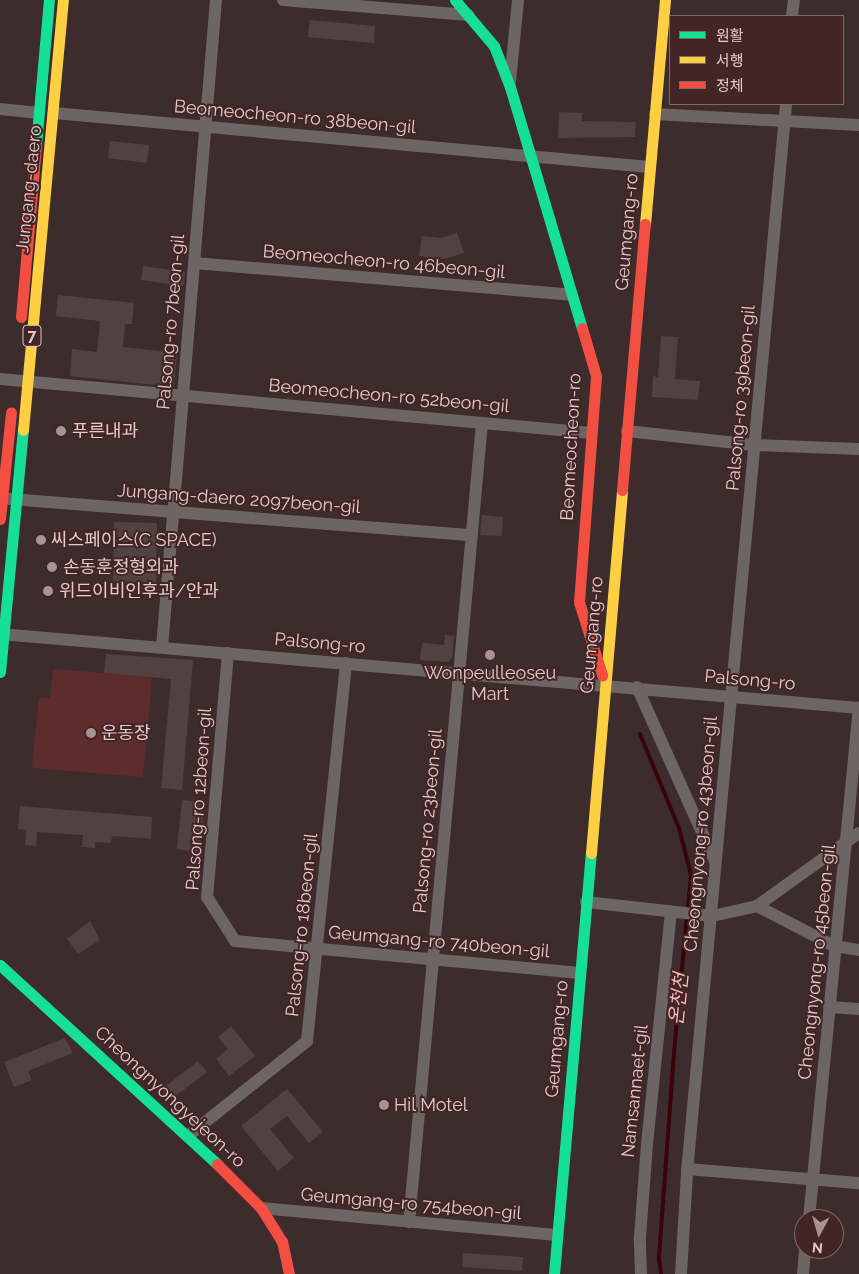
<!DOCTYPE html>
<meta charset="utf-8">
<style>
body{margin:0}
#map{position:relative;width:859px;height:1274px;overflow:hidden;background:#3d2c2c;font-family:Raleway,"Noto Sans KR",sans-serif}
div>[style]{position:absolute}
.green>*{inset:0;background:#5f2c2e}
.stream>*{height:4px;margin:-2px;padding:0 2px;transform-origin:2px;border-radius:2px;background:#380409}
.building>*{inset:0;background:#514242}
.street>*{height:12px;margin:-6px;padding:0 6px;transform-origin:6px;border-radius:6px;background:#6d6464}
.fast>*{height:11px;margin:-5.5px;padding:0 5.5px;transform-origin:5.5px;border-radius:5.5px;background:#16e098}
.slow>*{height:11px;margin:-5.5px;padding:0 5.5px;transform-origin:5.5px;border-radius:5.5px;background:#ffcf43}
.jam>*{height:11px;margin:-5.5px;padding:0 5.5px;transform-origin:5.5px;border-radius:5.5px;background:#f24e42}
.dots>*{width:14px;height:14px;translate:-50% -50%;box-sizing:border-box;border:2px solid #442525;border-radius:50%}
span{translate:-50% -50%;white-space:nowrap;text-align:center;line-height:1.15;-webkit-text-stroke:4px #442525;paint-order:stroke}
.shield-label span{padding:1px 4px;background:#442525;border:1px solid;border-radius:4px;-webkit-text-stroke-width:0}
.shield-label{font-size:16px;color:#e0cbcb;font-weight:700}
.street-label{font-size:18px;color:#e0cbcb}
.poi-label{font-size:18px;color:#e0cbcb}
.left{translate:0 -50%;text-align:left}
.water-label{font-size:19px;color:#f8b9b8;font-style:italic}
.legend{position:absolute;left:669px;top:15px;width:175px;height:90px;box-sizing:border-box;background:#442525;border:1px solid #826767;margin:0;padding:6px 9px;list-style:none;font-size:15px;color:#e0cbcb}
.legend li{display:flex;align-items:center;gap:10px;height:25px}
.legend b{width:25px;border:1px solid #826767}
.north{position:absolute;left:794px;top:1209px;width:50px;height:50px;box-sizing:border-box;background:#442525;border:1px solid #826767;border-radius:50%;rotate:186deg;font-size:14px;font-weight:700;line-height:20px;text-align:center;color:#e0cbcb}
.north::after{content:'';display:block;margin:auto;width:18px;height:22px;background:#a79393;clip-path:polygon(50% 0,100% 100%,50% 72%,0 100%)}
</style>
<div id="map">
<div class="green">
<i style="clip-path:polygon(53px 669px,152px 677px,143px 777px,32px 768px,39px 698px,50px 698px)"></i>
</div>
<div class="stream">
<i style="left:640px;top:734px;width:102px;rotate:67.5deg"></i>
<i style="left:679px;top:828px;width:49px;rotate:75.7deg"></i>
<i style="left:691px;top:875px;width:179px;rotate:95.5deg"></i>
<i style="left:674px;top:1053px;width:207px;rotate:94.2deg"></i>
<i style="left:659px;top:1259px;width:15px;rotate:82deg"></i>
</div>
<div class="building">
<i style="clip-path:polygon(310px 20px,375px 26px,374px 43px,308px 37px)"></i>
<i style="clip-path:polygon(559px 112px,582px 113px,582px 121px,636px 122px,635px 137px,558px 138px)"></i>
<i style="clip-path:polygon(110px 141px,149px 145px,147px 163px,108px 158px)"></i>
<i style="clip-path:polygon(457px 233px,464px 253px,445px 259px,419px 256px,422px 236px,441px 238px)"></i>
<i style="clip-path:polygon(143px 266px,185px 272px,183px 286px,141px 280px)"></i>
<i style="clip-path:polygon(58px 295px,134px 303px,132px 324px,125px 324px,123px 347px,177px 353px,174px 387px,70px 376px,72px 349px,97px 352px,100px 321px,56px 316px)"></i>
<i style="clip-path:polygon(661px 336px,678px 337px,675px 379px,700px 381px,698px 400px,652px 397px,653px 376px,658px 377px)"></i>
<i style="clip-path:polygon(482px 515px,503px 517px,502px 536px,480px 535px)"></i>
<i style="clip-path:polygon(114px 522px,157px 523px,156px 583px,113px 581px)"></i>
<i style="clip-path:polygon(445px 635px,454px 636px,452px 658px,448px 662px,420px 660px,422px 643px,444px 645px)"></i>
<i style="clip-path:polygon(106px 654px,193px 660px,182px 790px,161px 788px,171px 679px,104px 673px)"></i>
<i style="clip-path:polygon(182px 800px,204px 802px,200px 852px,177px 849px)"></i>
<i style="clip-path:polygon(20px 806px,152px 817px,151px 839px,112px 836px,111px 843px,95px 842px,95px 848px,82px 847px,83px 835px,37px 832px,36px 846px,25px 845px,26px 830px,18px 829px)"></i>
<i style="clip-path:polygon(90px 921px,100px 940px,78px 954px,67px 939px)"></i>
<i style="clip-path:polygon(231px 1026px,255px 1056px,229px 1076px,216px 1059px,228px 1049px,218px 1037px)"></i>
<i style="clip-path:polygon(65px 1038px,73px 1053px,28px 1071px,32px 1080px,14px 1087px,4px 1062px)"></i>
<i style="clip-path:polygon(198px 1061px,207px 1072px,170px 1100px,162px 1089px)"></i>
<i style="clip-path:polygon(287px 1089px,323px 1132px,309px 1143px,287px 1116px,270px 1129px,294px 1158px,278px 1171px,241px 1126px)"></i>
<i style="clip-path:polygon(463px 1253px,523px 1257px,522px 1271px,462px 1267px)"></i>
</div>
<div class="street">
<i style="left:283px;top:0;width:186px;rotate:4.6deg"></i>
<i style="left:792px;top:16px;width:16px;rotate:-83deg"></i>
<i style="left:510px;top:82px;width:82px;rotate:-84.4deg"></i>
<i style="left:0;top:109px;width:39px;rotate:6deg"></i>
<i style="left:54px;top:113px;width:598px;rotate:5.18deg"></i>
<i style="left:655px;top:114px;width:204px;rotate:3.1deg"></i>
<i style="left:194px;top:263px;width:379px;rotate:4.8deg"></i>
<i style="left:0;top:379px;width:594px;rotate:5.21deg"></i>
<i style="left:627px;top:431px;width:128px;rotate:6.3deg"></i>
<i style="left:754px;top:445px;width:105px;rotate:2.2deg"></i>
<i style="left:10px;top:499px;width:463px;rotate:4.5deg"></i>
<i style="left:0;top:634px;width:862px;rotate:4.92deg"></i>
<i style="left:162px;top:647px;width:649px;rotate:-85.23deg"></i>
<i style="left:228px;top:653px;width:245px;rotate:94.9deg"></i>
<i style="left:207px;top:897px;width:52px;rotate:57.5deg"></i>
<i style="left:235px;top:941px;width:346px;rotate:5.3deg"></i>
<i style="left:637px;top:687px;width:191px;rotate:65.9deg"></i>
<i style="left:586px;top:902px;width:127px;rotate:6.3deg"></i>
<i style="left:712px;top:916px;width:46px;rotate:-12.5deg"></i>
<i style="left:757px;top:906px;width:87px;rotate:27.5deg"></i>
<i style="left:834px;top:946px;width:25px;rotate:9deg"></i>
<i style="left:757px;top:906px;width:125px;rotate:-35.6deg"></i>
<i style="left:829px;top:1007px;width:30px;rotate:4deg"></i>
<i style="left:189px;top:1135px;width:151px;rotate:-38.5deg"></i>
<i style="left:307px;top:1041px;width:380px;rotate:-84.1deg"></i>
<i style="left:687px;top:1169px;width:173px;rotate:4.7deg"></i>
<i style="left:261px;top:1208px;width:297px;rotate:5.2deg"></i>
<i style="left:809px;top:1219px;width:514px;rotate:-84.42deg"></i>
<i style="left:409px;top:1222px;width:802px;rotate:-84.78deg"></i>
<i style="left:641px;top:1274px;width:37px;rotate:-92deg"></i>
<i style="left:640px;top:1237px;width:93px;rotate:-85.7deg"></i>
<i style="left:647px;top:1144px;width:233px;rotate:-84.1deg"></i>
<i style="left:681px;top:1274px;width:102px;rotate:-86.6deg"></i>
<i style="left:687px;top:1172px;width:1073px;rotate:-84.7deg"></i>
<i style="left:803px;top:1274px;width:25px;rotate:-85deg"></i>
</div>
<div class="fast">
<i style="left:455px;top:0;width:60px;rotate:49.7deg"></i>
<i style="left:494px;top:46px;width:44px;rotate:68.7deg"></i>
<i style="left:510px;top:87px;width:252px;rotate:73.4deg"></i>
<i style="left:36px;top:145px;width:146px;rotate:-84.9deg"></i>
<i style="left:0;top:672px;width:243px;rotate:-84.6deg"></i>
<i style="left:0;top:965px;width:294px;rotate:42.5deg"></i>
<i style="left:554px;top:1274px;width:423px;rotate:-85deg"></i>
</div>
<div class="slow">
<i style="left:645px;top:224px;width:225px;rotate:-84.9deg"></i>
<i style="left:23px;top:430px;width:432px;rotate:-84.7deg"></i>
<i style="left:591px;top:853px;width:364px;rotate:-85.1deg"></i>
</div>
<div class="jam">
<i style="left:21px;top:317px;width:173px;rotate:-85deg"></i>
<i style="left:582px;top:328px;width:50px;rotate:73.7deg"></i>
<i style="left:596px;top:376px;width:227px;rotate:94.3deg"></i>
<i style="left:579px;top:602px;width:77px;rotate:72.5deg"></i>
<i style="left:622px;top:490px;width:267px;rotate:-85.1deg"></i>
<i style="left:0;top:519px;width:107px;rotate:-84.1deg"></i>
<i style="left:217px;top:1164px;width:62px;rotate:45deg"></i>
<i style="left:261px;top:1208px;width:39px;rotate:58deg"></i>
<i style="left:282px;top:1241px;width:34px;rotate:78deg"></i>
</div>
<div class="dots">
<i style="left:61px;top:431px;background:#a79393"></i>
<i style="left:41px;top:540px;background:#a79393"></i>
<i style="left:52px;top:567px;background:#a79393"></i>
<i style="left:48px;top:591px;background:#a79393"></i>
<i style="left:490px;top:655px;background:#a79393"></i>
<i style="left:91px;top:733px;background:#a79393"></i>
<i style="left:384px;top:1105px;background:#a79393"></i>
</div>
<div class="shield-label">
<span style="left:32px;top:336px">7</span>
</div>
<div class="street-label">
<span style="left:295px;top:117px;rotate:5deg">Beomeocheon-ro 38beon-gil</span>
<span style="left:29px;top:189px;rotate:-84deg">Jungang-daero</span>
<span style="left:627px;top:232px;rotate:-85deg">Geumgang-ro</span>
<span style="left:384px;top:262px;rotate:5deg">Beomeocheon-ro 46beon-gil</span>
<span style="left:171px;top:322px;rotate:-85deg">Palsong-ro 7beon-gil</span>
<span style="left:389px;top:396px;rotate:5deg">Beomeocheon-ro 52beon-gil</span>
<span style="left:741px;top:398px;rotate:-85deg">Palsong-ro 39beon-gil</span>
<span style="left:571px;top:447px;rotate:-87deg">Beomeocheon-ro</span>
<span style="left:239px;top:499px;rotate:4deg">Jungang-daero 2097beon-gil</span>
<span style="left:592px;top:635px;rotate:-85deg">Geumgang-ro</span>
<span style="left:320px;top:643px;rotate:5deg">Palsong-ro</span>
<span style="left:750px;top:680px;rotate:5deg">Palsong-ro</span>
<span style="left:199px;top:799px;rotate:-86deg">Palsong-ro 12beon-gil</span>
<span style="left:428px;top:821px;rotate:-85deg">Palsong-ro 23beon-gil</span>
<span style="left:701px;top:834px;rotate:-85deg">Cheongnyong-ro 43beon-gil</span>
<span style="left:302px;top:925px;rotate:-84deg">Palsong-ro 18beon-gil</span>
<span style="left:439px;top:942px;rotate:5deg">Geumgang-ro 740beon-gil</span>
<span style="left:817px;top:962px;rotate:-84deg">Cheongnyong-ro 45beon-gil</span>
<span style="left:557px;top:1039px;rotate:-85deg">Geumgang-ro</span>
<span style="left:635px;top:1091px;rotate:-84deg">Namsannaet-gil</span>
<span style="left:170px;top:1097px;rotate:43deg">Cheongnyongyejeon-ro</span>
<span style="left:411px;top:1204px;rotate:5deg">Geumgang-ro 754beon-gil</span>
</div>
<div class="poi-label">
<span class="left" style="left:72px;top:431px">푸른내과</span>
<span class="left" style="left:51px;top:540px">씨스페이스(C SPACE)</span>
<span class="left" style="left:63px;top:567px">손동훈정형외과</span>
<span class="left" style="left:59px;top:591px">위드이비인후과/안과</span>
<span style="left:490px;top:684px">Wonpeulleoseu<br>Mart</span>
<span class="left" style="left:101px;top:733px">운동장</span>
<span class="left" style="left:394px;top:1105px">Hil Motel</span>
</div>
<div class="water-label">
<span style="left:679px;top:999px;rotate:-84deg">온천천</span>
</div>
<ul class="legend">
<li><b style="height:6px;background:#16e098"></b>원활</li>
<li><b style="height:6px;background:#ffcf43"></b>서행</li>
<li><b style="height:6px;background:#f24e42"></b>정체</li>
</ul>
<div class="north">N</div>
</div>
